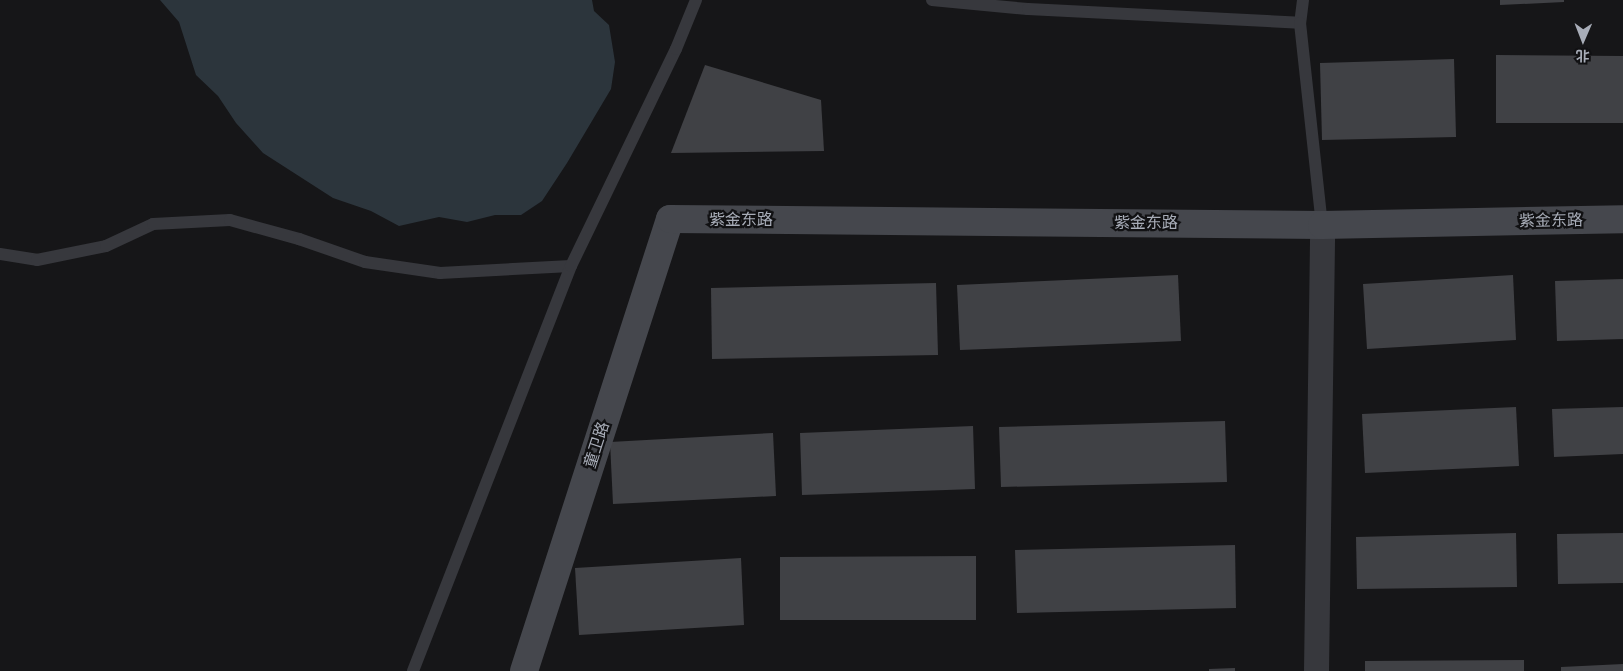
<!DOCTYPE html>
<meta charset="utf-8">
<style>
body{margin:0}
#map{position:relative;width:1623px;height:671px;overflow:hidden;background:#161618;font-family:"Fira Sans","Noto Sans SC",sans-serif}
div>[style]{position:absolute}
.water>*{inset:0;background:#2c353c}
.building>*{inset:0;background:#404145}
.lane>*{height:12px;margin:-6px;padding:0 6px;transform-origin:6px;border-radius:6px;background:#37383d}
.street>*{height:25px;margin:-12.5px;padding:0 12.5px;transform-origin:12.5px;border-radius:12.5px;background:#37383d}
.secondary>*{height:28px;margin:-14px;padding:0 14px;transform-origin:14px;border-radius:14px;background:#45474d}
span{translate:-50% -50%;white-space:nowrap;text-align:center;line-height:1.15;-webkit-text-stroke:4.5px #111113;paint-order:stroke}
.street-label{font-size:16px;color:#a8adb8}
.north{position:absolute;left:1558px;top:15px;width:50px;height:50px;-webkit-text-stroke:4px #111113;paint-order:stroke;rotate:181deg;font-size:14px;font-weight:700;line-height:20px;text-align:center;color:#a8adb8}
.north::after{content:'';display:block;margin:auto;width:18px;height:22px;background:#a8adb8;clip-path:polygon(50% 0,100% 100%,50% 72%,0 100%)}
</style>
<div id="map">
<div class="water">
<i style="clip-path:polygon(160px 0,592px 0,594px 11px,609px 25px,615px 62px,611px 89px,567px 163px,542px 201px,521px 215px,495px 215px,467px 222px,439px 217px,399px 226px,371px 211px,333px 198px,263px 153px,236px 123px,218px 96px,196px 75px,179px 22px)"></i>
</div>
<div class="building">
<i style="clip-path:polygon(1500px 0,1564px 0,1564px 2px,1500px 5px)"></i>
<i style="clip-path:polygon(1496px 55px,1623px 56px,1623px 123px,1496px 123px)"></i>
<i style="clip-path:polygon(1454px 59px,1456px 137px,1322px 140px,1320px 63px)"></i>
<i style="clip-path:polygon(705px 65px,821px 100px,824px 151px,671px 153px)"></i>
<i style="clip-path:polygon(1178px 275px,1181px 341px,960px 350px,957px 285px)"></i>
<i style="clip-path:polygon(1513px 275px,1516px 340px,1367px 349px,1363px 284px)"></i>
<i style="clip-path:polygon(1623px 279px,1623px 339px,1557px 341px,1555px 281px)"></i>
<i style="clip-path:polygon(936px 283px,938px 355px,712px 359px,711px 288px)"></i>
<i style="clip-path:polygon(1516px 407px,1519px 466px,1365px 473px,1362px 414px)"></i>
<i style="clip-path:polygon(1623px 407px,1623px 454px,1554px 457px,1552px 409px)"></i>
<i style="clip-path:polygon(1225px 421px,1227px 482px,1001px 487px,999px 427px)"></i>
<i style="clip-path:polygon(973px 426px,975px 489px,802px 495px,800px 433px)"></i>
<i style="clip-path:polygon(773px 433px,776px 496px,613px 504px,610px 442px)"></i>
<i style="clip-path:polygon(1516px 533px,1517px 587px,1357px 589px,1356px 537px)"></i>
<i style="clip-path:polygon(1623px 533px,1623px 583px,1558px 584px,1557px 534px)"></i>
<i style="clip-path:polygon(1235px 545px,1236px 608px,1017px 613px,1015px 550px)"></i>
<i style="clip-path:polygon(976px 556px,976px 620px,780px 620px,780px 557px)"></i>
<i style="clip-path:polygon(741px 558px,744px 625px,579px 635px,575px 568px)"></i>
<i style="clip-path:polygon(1524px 660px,1524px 671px,1365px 671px,1365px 661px)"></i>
<i style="clip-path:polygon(1623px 664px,1623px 671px,1561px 671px,1561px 667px)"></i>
<i style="clip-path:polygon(1235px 668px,1235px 671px,1209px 671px,1209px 669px)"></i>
</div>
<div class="lane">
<i style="left:932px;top:0;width:96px;rotate:5.4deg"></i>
<i style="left:1028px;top:9px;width:272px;rotate:2.9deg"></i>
<i style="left:1303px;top:0;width:23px;rotate:97deg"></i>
<i style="left:1300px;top:23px;width:203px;rotate:83.8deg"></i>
<i style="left:0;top:254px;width:37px;rotate:9deg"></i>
<i style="left:37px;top:260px;width:70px;rotate:-11.5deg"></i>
<i style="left:106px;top:246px;width:52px;rotate:-25.1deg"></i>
<i style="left:153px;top:224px;width:77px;rotate:-3deg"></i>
<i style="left:230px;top:220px;width:72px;rotate:15.4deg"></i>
<i style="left:299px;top:239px;width:70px;rotate:19.2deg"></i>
<i style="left:365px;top:262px;width:76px;rotate:8.3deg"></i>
<i style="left:440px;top:273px;width:131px;rotate:-3.1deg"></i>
<i style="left:413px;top:671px;width:435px;rotate:-68.7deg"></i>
<i style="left:571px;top:266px;width:241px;rotate:-64.2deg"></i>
<i style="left:676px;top:49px;width:53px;rotate:-67.8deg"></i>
</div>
<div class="street">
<i style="left:1316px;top:671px;width:446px;rotate:-89.2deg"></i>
</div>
<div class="secondary">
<i style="left:524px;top:671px;width:475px;rotate:-72.1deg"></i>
<i style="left:670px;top:219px;width:652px;rotate:0.53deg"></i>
<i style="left:1322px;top:225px;width:301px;rotate:-1.1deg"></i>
</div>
<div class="street-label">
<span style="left:741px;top:220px">紫金东路</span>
<span style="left:1551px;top:221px;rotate:-1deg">紫金东路</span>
<span style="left:1146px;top:223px">紫金东路</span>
<span style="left:597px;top:445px;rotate:-72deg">童卫路</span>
</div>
<div class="north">北</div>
</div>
